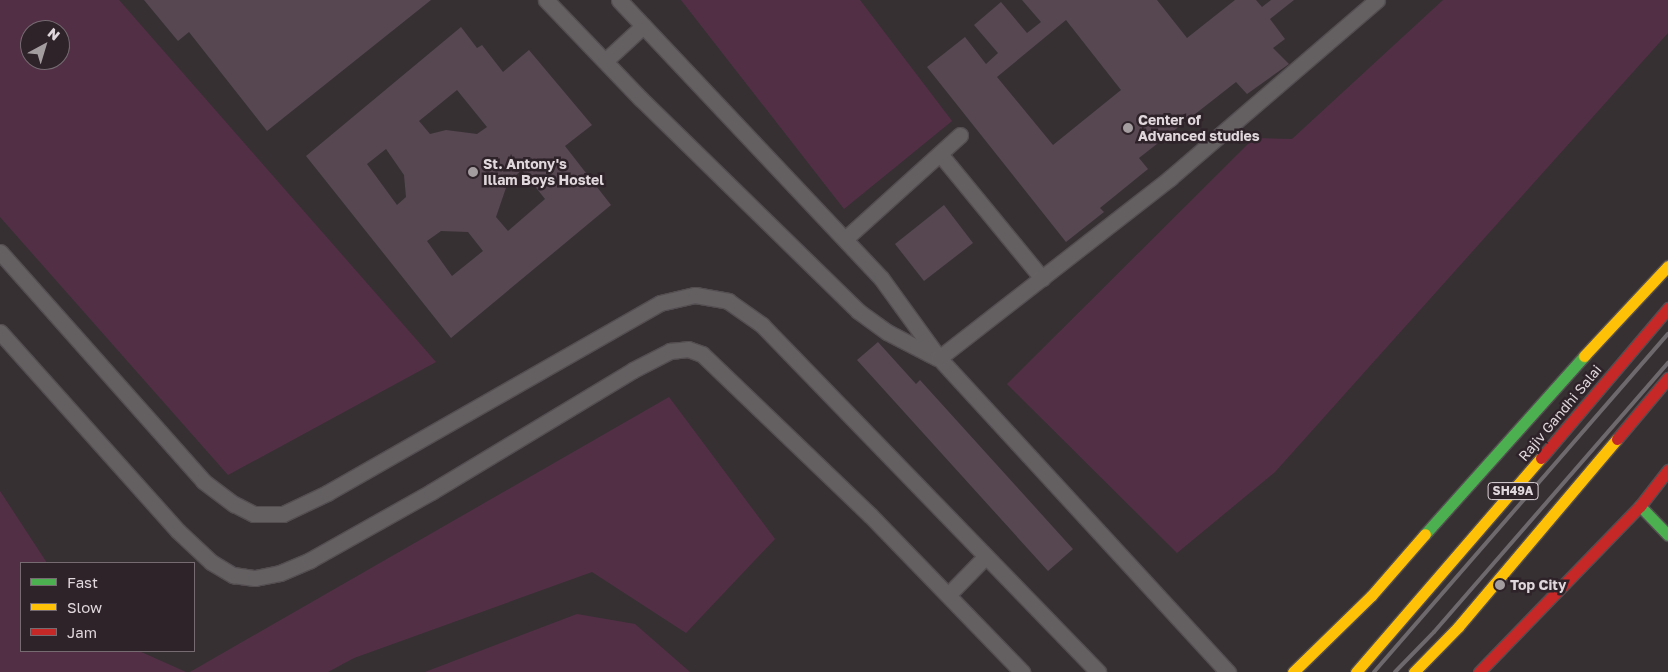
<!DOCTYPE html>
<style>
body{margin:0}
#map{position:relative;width:1668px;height:672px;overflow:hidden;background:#363033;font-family:"Golos Text",sans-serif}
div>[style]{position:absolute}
.green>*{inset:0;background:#532f46}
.building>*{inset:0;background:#574751}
.roads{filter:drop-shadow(1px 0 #544e51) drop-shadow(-1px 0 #544e51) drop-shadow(0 1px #544e51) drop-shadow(0 -1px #544e51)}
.lane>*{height:15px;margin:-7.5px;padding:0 7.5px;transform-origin:7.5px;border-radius:7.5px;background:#646062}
.fast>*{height:11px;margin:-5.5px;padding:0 5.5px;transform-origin:5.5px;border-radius:5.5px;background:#4caf50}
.slow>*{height:11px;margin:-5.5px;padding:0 5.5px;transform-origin:5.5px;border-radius:5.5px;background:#ffc107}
.jam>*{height:11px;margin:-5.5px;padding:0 5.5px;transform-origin:5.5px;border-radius:5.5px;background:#c62828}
.rail>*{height:4px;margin:-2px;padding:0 2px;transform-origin:2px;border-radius:2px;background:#6e696c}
.dots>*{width:14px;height:14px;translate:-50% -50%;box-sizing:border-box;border:2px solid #2f232a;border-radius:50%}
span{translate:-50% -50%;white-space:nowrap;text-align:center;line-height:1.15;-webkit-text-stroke:5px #2f232a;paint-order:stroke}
.shield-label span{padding:1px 4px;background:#2f232a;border:1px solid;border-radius:4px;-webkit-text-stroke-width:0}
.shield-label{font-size:12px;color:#dfd7db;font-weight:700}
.poi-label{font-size:14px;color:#dfd7db;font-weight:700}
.left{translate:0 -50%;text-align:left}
.street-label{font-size:14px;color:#dfd7db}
.legend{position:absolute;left:20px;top:562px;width:175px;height:90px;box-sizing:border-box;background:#2f232a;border:1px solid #756b71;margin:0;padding:6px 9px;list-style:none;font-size:15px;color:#dfd7db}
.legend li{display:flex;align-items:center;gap:10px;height:25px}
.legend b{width:25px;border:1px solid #756b71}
.north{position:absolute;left:20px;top:20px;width:50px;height:50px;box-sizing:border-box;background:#2f232a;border:1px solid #756b71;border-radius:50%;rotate:39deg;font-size:14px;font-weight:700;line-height:20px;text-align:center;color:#dfd7db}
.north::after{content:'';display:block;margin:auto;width:18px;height:22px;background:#a49da0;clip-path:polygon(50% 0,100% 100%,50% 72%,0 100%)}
</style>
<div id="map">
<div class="green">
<i style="clip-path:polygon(evenodd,0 0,119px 0,436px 362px,228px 475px,0 217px,0 0,30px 30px,60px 30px,60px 60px,30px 60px,30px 30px)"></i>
<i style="clip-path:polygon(681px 0,860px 0,952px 121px,844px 209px)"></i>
<i style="clip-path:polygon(1443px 0,1668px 0,1668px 33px,1275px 472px,1177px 553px,1007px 384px,1254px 138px,1292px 139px)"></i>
<i style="clip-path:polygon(669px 397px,775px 539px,686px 633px,592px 572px,354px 658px,328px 672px,190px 672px)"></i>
<i style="clip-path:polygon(0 491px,47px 563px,21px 563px,21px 651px,139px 651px,186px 672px,0 672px)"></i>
<i style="clip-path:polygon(577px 614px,635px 624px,690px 672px,425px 672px)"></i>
</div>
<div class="building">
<i style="clip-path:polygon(144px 0,431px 0,267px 131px,189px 32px,178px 41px)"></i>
<i style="clip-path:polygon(evenodd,1022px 0,1157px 0,1187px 38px,1235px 0,1256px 0,1262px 7px,1271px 0,1294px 0,1270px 19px,1285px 39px,1273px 48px,1289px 64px,1247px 94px,1236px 82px,1139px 158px,1148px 169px,1100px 208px,1104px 212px,1066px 242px,927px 67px,965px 37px,986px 64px,998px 53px,974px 25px,1001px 2px,1027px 33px,1041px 22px,1022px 0,1066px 20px,1121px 90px,1053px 145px,997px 77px,1066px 20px)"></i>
<i style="clip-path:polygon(evenodd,461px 27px,477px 48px,482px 45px,503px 72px,529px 50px,592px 125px,565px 146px,611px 205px,451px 338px,306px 156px,461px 27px,457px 90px,487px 127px,477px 134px,446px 130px,430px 134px,419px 121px,457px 90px,461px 27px,386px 149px,404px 175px,406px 197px,397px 205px,367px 164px,386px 149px,461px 27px,522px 170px,545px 199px,508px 231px,496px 217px,508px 182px,522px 170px,461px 27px,441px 231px,468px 232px,483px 251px,452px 276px,427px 241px,441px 231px)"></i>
<i style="clip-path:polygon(944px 205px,973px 243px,924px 281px,895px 244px)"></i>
<i style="clip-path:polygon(878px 342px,916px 384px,920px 380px,1073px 549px,1048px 571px,857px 360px)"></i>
</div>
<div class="roads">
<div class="lane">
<i style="left:546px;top:0;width:136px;rotate:46.2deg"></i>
<i style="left:640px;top:98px;width:305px;rotate:44.3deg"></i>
<i style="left:858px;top:311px;width:36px;rotate:36deg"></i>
<i style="left:887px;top:332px;width:56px;rotate:27.5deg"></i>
<i style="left:619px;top:0;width:382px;rotate:46.7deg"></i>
<i style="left:881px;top:278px;width:99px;rotate:54.1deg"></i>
<i style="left:939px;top:358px;width:427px;rotate:47.4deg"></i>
<i style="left:605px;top:61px;width:52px;rotate:-42.6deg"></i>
<i style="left:940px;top:154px;width:161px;rotate:50.6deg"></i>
<i style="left:845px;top:239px;width:155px;rotate:-42.1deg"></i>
<i style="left:0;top:252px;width:306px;rotate:48.4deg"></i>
<i style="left:203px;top:481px;width:39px;rotate:37deg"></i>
<i style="left:234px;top:504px;width:22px;rotate:27deg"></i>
<i style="left:254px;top:514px;width:29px"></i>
<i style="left:283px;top:514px;width:49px;rotate:-25.5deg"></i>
<i style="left:327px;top:493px;width:383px;rotate:-29.7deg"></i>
<i style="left:660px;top:303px;width:36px;rotate:-13deg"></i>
<i style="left:695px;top:295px;width:34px;rotate:10deg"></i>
<i style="left:728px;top:301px;width:42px;rotate:35.2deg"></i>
<i style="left:762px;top:325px;width:483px;rotate:45.9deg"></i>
<i style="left:0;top:332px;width:267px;rotate:48.2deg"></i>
<i style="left:178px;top:531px;width:45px;rotate:43.2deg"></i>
<i style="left:211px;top:562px;width:26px;rotate:31deg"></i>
<i style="left:233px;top:575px;width:22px;rotate:8deg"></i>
<i style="left:255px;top:578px;width:25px;rotate:-11deg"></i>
<i style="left:280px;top:573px;width:33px;rotate:-23deg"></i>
<i style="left:310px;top:560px;width:139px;rotate:-29.3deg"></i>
<i style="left:431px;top:492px;width:236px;rotate:-31.1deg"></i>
<i style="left:633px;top:370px;width:42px;rotate:-27.2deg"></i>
<i style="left:670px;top:351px;width:18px;rotate:-6deg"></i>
<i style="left:688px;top:349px;width:15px;rotate:20deg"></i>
<i style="left:702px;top:354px;width:233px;rotate:43.8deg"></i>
<i style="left:870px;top:515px;width:219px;rotate:45.9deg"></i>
<i style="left:939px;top:358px;width:293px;rotate:-37.9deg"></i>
<i style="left:1170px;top:178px;width:273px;rotate:-40.7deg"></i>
<i style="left:948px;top:595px;width:54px;rotate:-45.7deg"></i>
</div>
<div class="fast">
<i style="left:1640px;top:506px;width:40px;rotate:46deg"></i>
<i style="left:1425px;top:534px;width:239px;rotate:-48.2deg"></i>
</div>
<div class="slow">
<i style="left:1584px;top:356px;width:123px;rotate:-47deg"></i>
<i style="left:1293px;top:672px;width:109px;rotate:-44.3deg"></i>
<i style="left:1371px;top:596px;width:82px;rotate:-48.9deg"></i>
<i style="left:1356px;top:672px;width:283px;rotate:-49.2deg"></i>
<i style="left:1414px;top:672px;width:63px;rotate:-45.6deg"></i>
<i style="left:1458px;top:627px;width:246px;rotate:-49.8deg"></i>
</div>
<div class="jam">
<i style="left:1617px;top:439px;width:80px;rotate:-50.1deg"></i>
<i style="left:1541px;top:458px;width:197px;rotate:-49.7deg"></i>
<i style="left:1479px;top:672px;width:231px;rotate:-45.9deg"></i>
<i style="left:1640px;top:506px;width:46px;rotate:-52.1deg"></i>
</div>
</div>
<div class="rail">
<i style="left:1374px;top:672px;width:448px;rotate:-49deg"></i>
<i style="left:1395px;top:672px;width:56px;rotate:-45.7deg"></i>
<i style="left:1434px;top:632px;width:357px;rotate:-49deg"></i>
</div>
<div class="dots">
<i style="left:1128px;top:128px;background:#a49da0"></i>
<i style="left:473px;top:172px;background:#a49da0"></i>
<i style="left:1500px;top:585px;background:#a49da0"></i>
</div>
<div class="shield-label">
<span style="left:1513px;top:491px">SH49A</span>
</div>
<div class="poi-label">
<span class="left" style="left:1138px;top:128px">Center of<br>Advanced studies</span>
<span class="left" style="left:483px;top:172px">St. Antony's<br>Illam Boys Hostel</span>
<span class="left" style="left:1510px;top:585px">Top City</span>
</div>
<div class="street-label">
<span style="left:1560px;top:413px;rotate:-50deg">Rajiv Gandhi Salai</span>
</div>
<ul class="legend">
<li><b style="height:6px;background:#4caf50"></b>Fast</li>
<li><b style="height:6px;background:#ffc107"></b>Slow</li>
<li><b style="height:6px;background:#c62828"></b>Jam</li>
</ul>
<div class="north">N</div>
</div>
